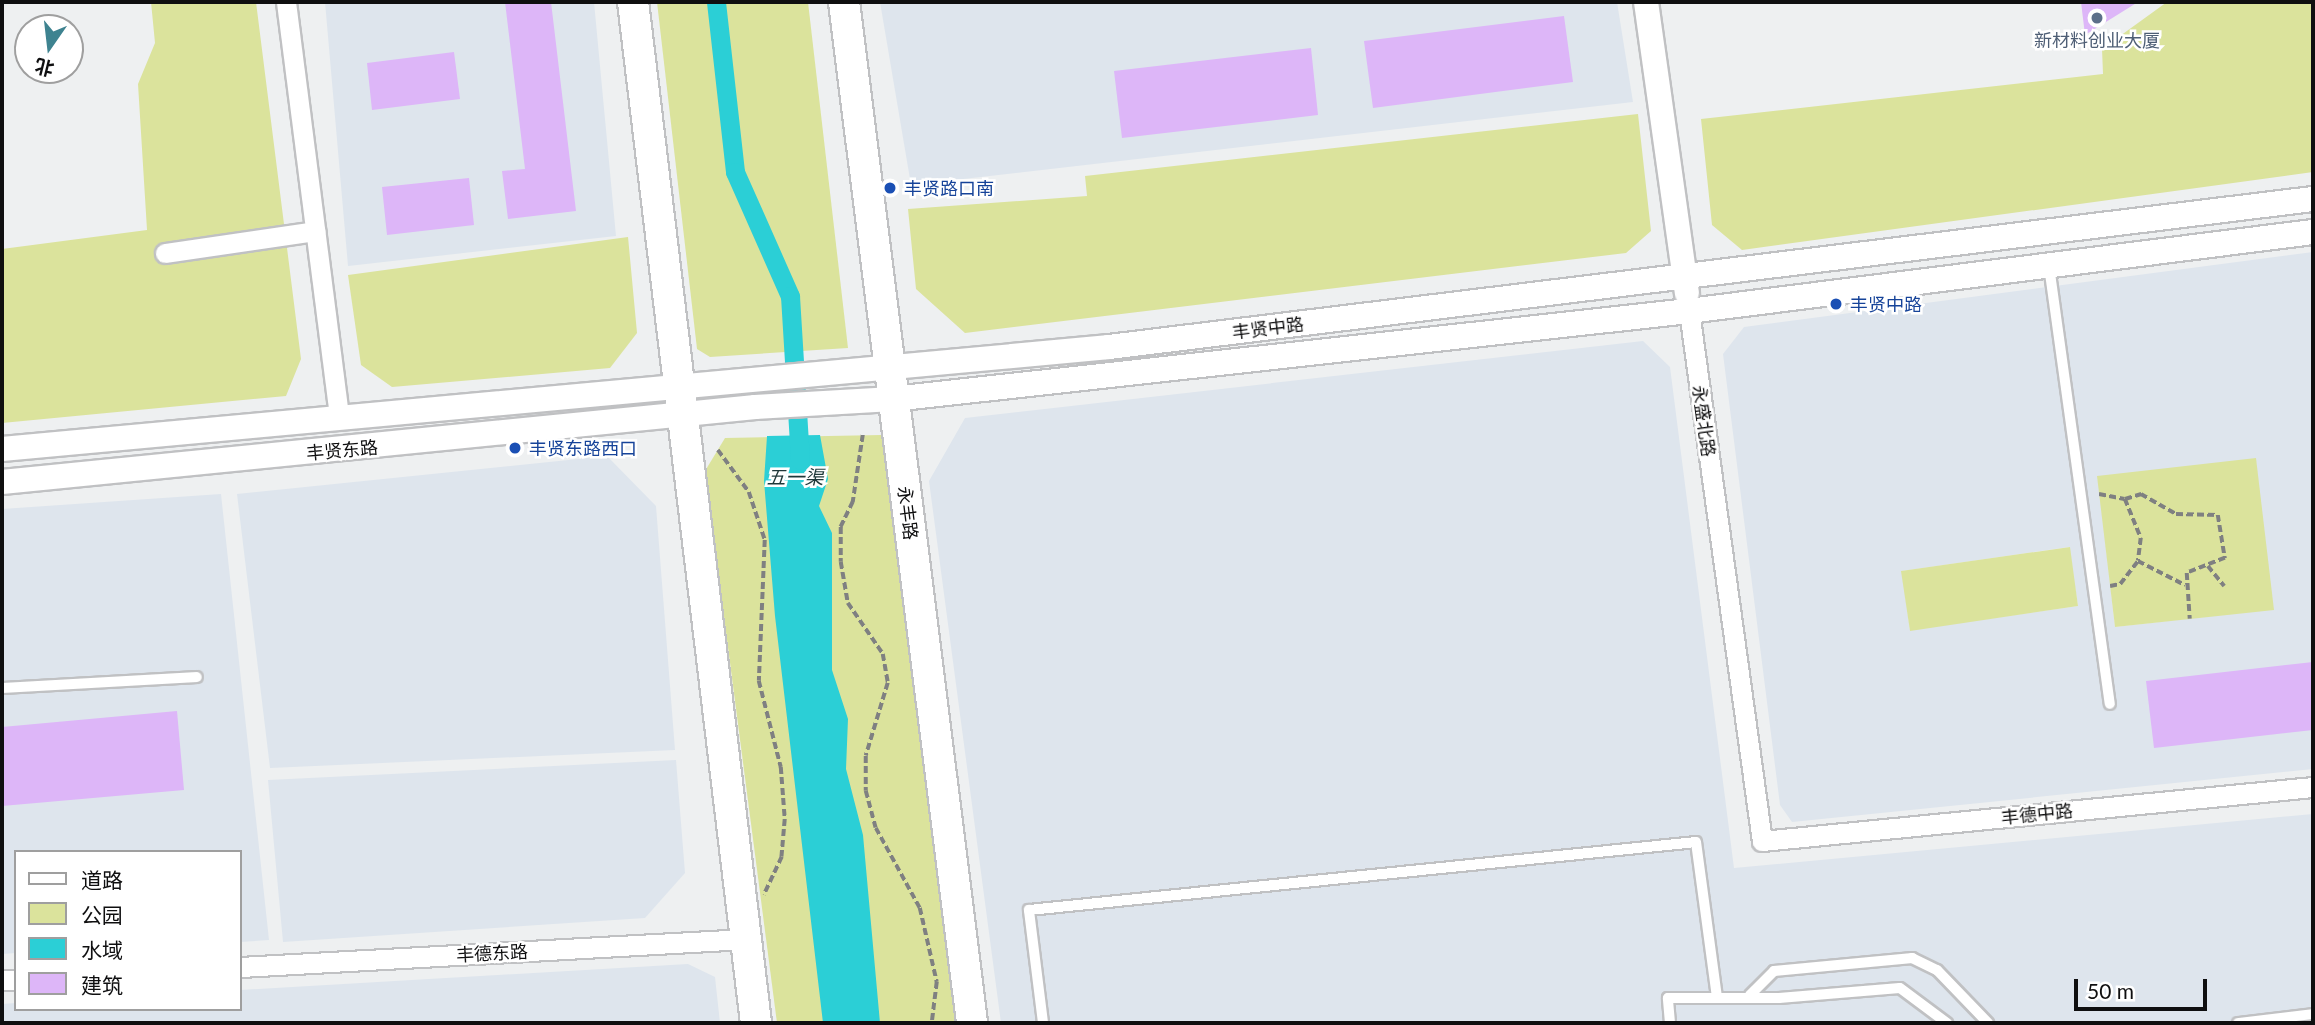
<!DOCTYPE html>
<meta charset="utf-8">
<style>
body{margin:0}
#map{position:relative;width:2315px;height:1025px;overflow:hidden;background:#eef0f1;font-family:Lato,"Noto Sans SC",sans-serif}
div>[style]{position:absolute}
.built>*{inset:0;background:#dee5ed}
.green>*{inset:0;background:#dbe39c}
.water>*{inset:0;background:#2bcfd6}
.canal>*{height:19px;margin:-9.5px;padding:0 9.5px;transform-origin:9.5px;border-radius:9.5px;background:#2bcfd6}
.building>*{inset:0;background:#ddb6f8}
.path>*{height:3.5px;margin-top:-1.75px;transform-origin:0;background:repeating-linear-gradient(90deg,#7f8081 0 7px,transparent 0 10.5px)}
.roads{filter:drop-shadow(2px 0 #c0c1c3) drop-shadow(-2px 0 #c0c1c3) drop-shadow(0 2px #c0c1c3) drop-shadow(0 -2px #c0c1c3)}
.service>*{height:10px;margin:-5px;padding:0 5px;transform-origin:5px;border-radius:5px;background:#fff}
.minor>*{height:19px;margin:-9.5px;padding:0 9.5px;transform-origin:9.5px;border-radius:9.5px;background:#fff}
.tertiary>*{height:24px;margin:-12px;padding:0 12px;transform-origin:12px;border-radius:12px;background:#fff}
.primary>*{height:30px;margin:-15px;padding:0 15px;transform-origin:15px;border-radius:15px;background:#fff}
.dots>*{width:19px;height:19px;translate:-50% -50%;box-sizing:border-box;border:4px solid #fff;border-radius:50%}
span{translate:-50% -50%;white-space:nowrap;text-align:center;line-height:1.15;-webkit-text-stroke:5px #fff;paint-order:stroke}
.service-label{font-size:18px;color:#4e5e75}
.transit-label{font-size:18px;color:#164399}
.left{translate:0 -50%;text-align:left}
.street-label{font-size:18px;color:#0f0f10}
.water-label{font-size:19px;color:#1f3839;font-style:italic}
.frame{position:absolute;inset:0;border:4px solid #0f0f10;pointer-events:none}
.legend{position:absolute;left:14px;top:850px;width:228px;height:161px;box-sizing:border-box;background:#fff;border:2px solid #9f9f9f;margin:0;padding:9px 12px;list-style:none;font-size:21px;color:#0f0f10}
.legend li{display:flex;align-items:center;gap:14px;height:35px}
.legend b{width:35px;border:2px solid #9f9f9f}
.north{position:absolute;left:14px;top:14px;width:70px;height:70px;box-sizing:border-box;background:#fff;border:2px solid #9f9f9f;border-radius:50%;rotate:194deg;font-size:19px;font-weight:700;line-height:28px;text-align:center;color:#0f0f10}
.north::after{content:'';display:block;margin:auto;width:24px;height:32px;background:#3e8390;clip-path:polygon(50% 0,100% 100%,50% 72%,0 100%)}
.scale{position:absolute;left:2074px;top:979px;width:133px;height:32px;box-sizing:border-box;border:4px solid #0f0f10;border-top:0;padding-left:9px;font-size:21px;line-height:24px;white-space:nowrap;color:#0f0f10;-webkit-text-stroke:5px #fff;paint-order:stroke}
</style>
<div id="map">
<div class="built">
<i style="clip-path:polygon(325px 2px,594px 2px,616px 236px,348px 266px)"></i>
<i style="clip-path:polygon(880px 2px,1617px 2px,1633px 102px,911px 185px)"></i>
<i style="clip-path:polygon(evenodd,2313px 252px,2313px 769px,1792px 822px,1780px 805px,1723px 354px,1744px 327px,2313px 252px,2098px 476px,2273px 609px,2115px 627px,2098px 476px,2313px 252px,2069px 547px,2078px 606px,1910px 630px,1902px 571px,2069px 547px)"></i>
<i style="clip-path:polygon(1643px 341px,1670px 367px,1734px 868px,2313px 814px,2313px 1023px,1001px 1023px,929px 481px,965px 418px)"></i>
<i style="clip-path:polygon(607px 456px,656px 506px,675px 750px,270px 768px,237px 494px)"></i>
<i style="clip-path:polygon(221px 494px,269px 940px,240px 942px,240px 852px,16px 852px,16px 953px,2px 954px,2px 509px)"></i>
<i style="clip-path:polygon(676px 760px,685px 873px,645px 918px,283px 942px,268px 780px)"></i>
<i style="clip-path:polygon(688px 964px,715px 977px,720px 1023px,2px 1023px,2px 1004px,16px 1003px,16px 1009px,240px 1009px,240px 990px)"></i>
</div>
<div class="green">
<i style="clip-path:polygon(151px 2px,256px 2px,301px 359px,286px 396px,2px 423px,2px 249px,147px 230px,138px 84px,155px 43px)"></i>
<i style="clip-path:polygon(657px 2px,808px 2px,848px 348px,710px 357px,697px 349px)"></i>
<i style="clip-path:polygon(2167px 2px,2313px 2px,2313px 172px,1742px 250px,1712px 225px,1701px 119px,2103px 74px,2102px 49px)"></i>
<i style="clip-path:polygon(1638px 114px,1651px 231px,1626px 253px,965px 333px,916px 289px,908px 209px,1087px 196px,1085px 176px)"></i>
<i style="clip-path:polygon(628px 237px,637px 333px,610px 368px,392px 387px,361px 365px,348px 275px)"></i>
<i style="clip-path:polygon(881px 435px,892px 479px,957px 1023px,777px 1023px,705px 471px,725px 438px)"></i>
<i style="clip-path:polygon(2256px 458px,2274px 610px,2115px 627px,2097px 476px)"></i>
<i style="clip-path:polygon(2070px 547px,2078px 606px,1910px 631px,1901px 571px)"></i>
</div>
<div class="water">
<i style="clip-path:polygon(820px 435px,828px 479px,819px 506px,832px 533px,832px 670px,848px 719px,846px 769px,863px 835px,880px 1023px,823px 1023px,775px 616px,764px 481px,767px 436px)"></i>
</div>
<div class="canal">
<i style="left:716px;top:2px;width:171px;rotate:83.6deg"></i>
<i style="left:735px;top:172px;width:136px;rotate:66.1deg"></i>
<i style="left:790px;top:296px;width:164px;rotate:86.5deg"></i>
</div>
<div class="building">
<i style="clip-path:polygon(505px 2px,551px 2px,576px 211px,508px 219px,502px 171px,525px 169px)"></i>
<i style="clip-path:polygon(2081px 2px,2138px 2px,2085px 35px)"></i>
<i style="clip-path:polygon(1564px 16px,1573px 82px,1373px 108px,1364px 41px)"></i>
<i style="clip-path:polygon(1311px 48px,1318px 115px,1122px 138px,1114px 71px)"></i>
<i style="clip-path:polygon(454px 52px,460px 99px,372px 110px,367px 63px)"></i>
<i style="clip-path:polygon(469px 178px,474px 225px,387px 235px,382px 187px)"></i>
<i style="clip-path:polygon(2313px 662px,2313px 730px,2154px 748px,2146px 681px)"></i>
<i style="clip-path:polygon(177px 711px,184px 790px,2px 806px,2px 727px)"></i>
</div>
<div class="path">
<i style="left:863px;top:435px;width:68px;rotate:98.5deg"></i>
<i style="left:853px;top:502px;width:28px;rotate:116deg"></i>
<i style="left:841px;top:527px;width:35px;rotate:90deg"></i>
<i style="left:841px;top:562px;width:42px;rotate:80.3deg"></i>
<i style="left:848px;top:603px;width:62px;rotate:55.5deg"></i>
<i style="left:883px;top:654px;width:29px;rotate:80deg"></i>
<i style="left:888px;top:683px;width:76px;rotate:106.8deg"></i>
<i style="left:866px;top:756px;width:35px;rotate:90deg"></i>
<i style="left:866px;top:791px;width:38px;rotate:75deg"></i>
<i style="left:876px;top:828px;width:91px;rotate:61.2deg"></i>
<i style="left:920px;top:908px;width:76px;rotate:77.1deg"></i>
<i style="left:937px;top:982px;width:41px;rotate:97deg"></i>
<i style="left:718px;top:450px;width:52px;rotate:53.6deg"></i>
<i style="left:749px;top:492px;width:51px;rotate:71.6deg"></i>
<i style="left:765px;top:540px;width:141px;rotate:92.4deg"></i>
<i style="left:759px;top:681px;width:89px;rotate:75.7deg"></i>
<i style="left:781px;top:767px;width:52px;rotate:85.6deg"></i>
<i style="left:785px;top:819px;width:38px;rotate:95deg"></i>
<i style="left:782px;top:857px;width:42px;rotate:115.3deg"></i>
<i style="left:2099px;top:494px;width:26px;rotate:11deg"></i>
<i style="left:2125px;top:499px;width:17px;rotate:-17deg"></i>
<i style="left:2141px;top:494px;width:40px;rotate:29.7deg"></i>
<i style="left:2176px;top:514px;width:42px;rotate:1.4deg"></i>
<i style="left:2218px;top:515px;width:44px;rotate:80.8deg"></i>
<i style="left:2225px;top:558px;width:41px;rotate:158.5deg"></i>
<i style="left:2187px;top:573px;width:46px;rotate:86.3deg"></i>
<i style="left:2125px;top:499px;width:42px;rotate:67.7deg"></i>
<i style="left:2141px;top:538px;width:23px;rotate:97deg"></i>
<i style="left:2138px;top:561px;width:53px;rotate:27.1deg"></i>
<i style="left:2208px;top:566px;width:26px;rotate:51deg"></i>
<i style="left:2110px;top:586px;width:10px;rotate:-11deg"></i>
<i style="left:2120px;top:584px;width:29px;rotate:-52deg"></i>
</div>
<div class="roads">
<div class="service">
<i style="left:2049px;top:266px;width:442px;rotate:82.1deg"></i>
<i style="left:2px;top:688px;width:195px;rotate:-3.2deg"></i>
<i style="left:1750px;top:995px;width:34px;rotate:-45deg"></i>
<i style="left:1774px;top:971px;width:139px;rotate:-5.4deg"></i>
<i style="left:1912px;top:958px;width:28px;rotate:26deg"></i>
<i style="left:1937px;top:970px;width:74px;rotate:46.1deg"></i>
<i style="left:1043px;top:1023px;width:114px;rotate:-97.1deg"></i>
<i style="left:1029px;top:910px;width:670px;rotate:-5.82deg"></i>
<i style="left:1696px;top:842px;width:156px;rotate:82.3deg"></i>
<i style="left:1670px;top:1023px;width:25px;rotate:-95deg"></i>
<i style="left:1668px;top:998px;width:111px"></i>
<i style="left:1779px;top:998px;width:121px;rotate:-4.7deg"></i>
<i style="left:1900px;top:988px;width:59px;rotate:36.7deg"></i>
<i style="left:2238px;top:1023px;width:76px;rotate:-6.8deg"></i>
</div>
<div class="minor">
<i style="left:286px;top:2px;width:419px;rotate:82.7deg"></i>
<i style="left:165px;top:253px;width:152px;rotate:-8.3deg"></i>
<i style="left:1689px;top:311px;width:535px;rotate:82.16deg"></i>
<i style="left:1762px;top:841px;width:554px;rotate:-5.6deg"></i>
<i style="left:240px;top:967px;width:506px;rotate:-3.17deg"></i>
<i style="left:2px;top:980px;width:14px"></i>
</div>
<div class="tertiary">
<i style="left:1646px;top:2px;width:294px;rotate:82deg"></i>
<i style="left:2px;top:449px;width:1112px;rotate:-5.26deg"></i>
<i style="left:1109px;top:347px;width:1213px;rotate:-7.01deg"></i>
<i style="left:2px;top:482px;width:757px;rotate:-5.69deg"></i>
<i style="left:755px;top:407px;width:138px;rotate:-3.3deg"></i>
<i style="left:893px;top:399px;width:801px;rotate:-6.31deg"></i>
<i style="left:1689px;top:311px;width:629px;rotate:-7.22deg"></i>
</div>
<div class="primary">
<i style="left:633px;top:2px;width:1028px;rotate:83.13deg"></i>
<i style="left:844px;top:2px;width:1029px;rotate:82.85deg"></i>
</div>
</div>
<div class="dots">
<i style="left:2097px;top:18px;background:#5c6f8a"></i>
<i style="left:890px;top:188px;background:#1a4fb4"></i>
<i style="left:1836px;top:304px;background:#1a4fb4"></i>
<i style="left:515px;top:448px;background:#1a4fb4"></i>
</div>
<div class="service-label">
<span style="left:2097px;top:40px">新材料创业大厦</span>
</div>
<div class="transit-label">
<span class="left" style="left:904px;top:188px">丰贤路口南</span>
<span class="left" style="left:1850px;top:304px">丰贤中路</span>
<span class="left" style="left:529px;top:448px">丰贤东路西口</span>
</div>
<div class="street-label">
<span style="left:1268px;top:328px;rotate:-7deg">丰贤中路</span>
<span style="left:1704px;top:421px;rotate:82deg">永盛北路</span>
<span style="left:342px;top:450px;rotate:-5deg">丰贤东路</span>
<span style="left:908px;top:513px;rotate:83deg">永丰路</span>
<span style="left:2037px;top:814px;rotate:-6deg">丰德中路</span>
<span style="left:492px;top:953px;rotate:-3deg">丰德东路</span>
</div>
<div class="water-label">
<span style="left:795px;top:477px">五一渠</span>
</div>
<div class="frame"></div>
<ul class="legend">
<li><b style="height:9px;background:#fff"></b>道路</li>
<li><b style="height:19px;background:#dbe39c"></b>公园</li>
<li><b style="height:19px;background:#2bcfd6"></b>水域</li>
<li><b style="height:19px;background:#ddb6f8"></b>建筑</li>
</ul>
<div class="north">北</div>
<div class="scale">50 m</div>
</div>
